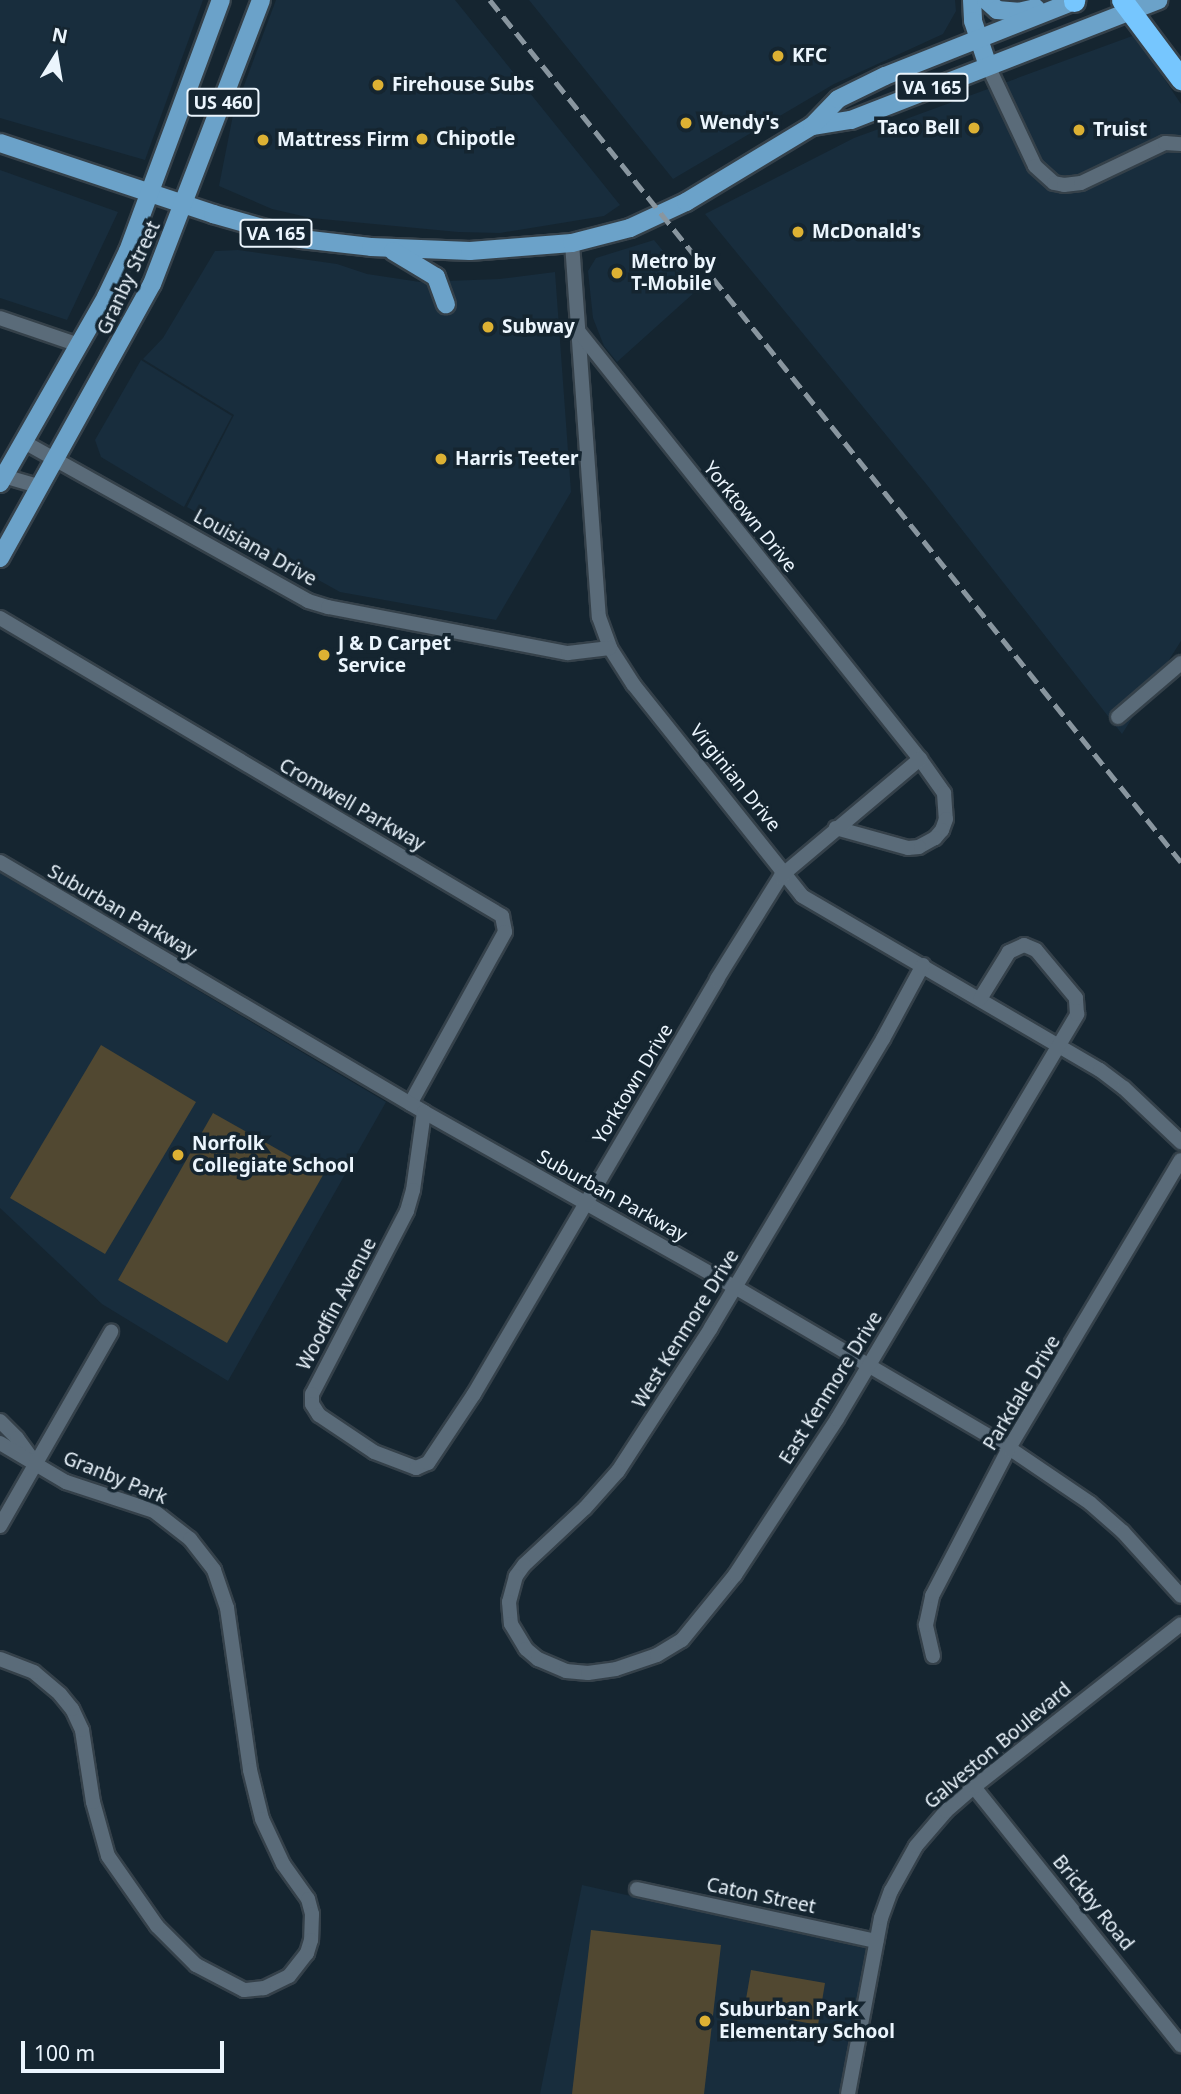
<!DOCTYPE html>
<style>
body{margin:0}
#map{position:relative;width:1181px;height:2094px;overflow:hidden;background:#152530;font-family:"Noto Sans",sans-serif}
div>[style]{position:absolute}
.built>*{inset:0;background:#182d3d}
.green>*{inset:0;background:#514831}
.roads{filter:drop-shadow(2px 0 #35414a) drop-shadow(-2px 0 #35414a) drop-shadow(0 2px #35414a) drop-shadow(0 -2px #35414a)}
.minor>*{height:14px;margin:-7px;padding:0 7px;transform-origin:7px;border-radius:7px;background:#5a6b79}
.major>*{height:18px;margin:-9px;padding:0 9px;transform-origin:9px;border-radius:9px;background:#6ba2c9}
.highway>*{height:21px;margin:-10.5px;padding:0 10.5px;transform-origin:10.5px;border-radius:10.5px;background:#76c6fe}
.rail>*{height:4.5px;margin-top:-2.25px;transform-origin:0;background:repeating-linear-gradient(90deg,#89969f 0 14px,transparent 0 21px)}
.dots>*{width:19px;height:19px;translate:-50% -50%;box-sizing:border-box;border:4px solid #152530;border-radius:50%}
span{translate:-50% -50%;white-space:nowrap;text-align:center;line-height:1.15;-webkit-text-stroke:7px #152530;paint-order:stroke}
.shield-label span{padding:2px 5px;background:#152530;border:2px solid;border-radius:5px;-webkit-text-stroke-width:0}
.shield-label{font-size:18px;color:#ebf5fd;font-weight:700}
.poi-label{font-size:19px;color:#ebf5fd;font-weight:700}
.left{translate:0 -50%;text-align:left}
.right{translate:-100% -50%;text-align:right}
.street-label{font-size:19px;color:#ebf5fd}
.north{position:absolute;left:21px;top:21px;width:70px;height:70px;-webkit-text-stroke:5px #152530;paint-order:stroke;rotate:11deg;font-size:19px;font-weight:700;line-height:28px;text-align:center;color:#ebf5fd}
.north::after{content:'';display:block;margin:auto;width:24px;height:32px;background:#ebf5fd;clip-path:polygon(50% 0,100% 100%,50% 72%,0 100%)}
.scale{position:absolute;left:21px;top:2041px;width:203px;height:32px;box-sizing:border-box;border:4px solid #ebf5fd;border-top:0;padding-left:9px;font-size:21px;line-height:24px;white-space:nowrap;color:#ebf5fd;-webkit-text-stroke:5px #152530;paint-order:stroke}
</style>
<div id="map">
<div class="built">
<i style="clip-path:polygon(0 0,203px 0,145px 160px,0 118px)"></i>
<i style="clip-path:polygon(276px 0,455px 0,620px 205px,604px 216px,500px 233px,458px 232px,311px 218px,272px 209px,219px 186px,233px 115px)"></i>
<i style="clip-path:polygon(529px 0,955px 0,956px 11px,943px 34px,834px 84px,673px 179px)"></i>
<i style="clip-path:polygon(1135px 35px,1181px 104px,1181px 641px,1122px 734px,927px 485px,705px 214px,854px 138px)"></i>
<i style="clip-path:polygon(0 170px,118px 212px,67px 320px,0 298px)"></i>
<i style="clip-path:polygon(654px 240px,696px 291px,617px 362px,604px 346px,593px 318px,588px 271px,596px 258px)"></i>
<i style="clip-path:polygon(238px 250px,337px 264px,367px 274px,420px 282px,499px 279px,555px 272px,571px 492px,496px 620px,340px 592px,187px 507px,234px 415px,143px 359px,163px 338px,215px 251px)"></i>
<i style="clip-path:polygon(141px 360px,232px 416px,184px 507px,101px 457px,95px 440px)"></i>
<i style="clip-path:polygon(0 873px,386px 1102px,228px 1381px,102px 1304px,0 1208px)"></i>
<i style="clip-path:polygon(582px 1885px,868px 1949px,842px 2094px,540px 2094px)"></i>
</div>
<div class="green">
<i style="clip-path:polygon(101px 1045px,196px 1102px,105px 1254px,10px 1198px)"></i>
<i style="clip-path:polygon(213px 1113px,323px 1175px,227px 1343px,118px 1280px)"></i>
<i style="clip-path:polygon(591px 1930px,721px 1945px,704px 2094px,572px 2094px)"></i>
<i style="clip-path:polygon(751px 1970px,825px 1983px,818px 2025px,744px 2011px)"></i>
</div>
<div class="roads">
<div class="minor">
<i style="left:988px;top:66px;width:110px;rotate:64.8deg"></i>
<i style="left:1035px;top:166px;width:25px;rotate:42deg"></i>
<i style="left:1054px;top:183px;width:10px;rotate:11deg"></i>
<i style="left:1064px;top:185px;width:17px;rotate:-7deg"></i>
<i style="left:1081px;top:183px;width:93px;rotate:-25.5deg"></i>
<i style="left:1165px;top:143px;width:16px;rotate:4deg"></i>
<i style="left:572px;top:243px;width:375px;rotate:85.9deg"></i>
<i style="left:599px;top:617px;width:33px;rotate:70deg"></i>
<i style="left:610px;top:648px;width:43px;rotate:57.4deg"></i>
<i style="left:633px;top:684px;width:271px;rotate:51.4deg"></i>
<i style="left:802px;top:896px;width:345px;rotate:30.3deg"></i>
<i style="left:1100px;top:1070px;width:30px;rotate:37deg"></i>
<i style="left:1124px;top:1088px;width:79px;rotate:43.5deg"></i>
<i style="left:0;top:318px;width:83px;rotate:18.9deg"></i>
<i style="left:579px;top:332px;width:546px;rotate:51.39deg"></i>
<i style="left:920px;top:759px;width:42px;rotate:54.8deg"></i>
<i style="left:944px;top:793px;width:26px;rotate:86deg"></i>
<i style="left:946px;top:819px;width:12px;rotate:110deg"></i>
<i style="left:942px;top:830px;width:11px;rotate:131deg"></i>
<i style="left:935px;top:838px;width:18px;rotate:151deg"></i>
<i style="left:919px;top:847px;width:11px;rotate:175deg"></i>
<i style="left:908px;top:848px;width:75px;rotate:-164.5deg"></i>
<i style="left:24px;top:442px;width:325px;rotate:29.2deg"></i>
<i style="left:308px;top:601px;width:21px;rotate:17deg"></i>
<i style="left:328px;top:607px;width:244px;rotate:10.9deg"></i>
<i style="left:568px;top:653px;width:42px;rotate:-6.8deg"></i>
<i style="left:0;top:475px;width:43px;rotate:16.3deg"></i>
<i style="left:0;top:618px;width:584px;rotate:30.69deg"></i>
<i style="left:502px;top:916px;width:16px;rotate:79deg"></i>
<i style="left:505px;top:932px;width:196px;rotate:118.9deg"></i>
<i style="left:1118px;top:717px;width:83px;rotate:-40.6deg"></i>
<i style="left:0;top:862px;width:492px;rotate:30.5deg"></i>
<i style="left:424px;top:1112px;width:357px;rotate:29.4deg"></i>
<i style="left:735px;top:1287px;width:318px;rotate:30.4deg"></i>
<i style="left:1009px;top:1448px;width:98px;rotate:34.2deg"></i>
<i style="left:1090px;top:1503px;width:44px;rotate:41.3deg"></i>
<i style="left:1123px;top:1532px;width:86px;rotate:47.8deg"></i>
<i style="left:923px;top:965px;width:84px;rotate:118.4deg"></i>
<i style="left:883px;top:1039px;width:336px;rotate:120.8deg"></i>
<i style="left:711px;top:1328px;width:171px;rotate:123deg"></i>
<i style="left:618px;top:1471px;width:50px;rotate:131.7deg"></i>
<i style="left:585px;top:1508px;width:83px;rotate:136.9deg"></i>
<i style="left:524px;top:1565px;width:14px;rotate:126deg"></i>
<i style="left:516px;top:1576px;width:27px;rotate:105deg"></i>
<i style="left:509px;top:1602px;width:22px;rotate:85deg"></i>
<i style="left:511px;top:1624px;width:29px;rotate:59deg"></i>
<i style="left:526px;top:1649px;width:16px;rotate:40deg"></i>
<i style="left:538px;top:1659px;width:30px;rotate:23deg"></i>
<i style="left:566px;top:1671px;width:22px;rotate:5deg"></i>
<i style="left:588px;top:1673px;width:28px;rotate:-8deg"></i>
<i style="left:616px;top:1669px;width:43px;rotate:-18.9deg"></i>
<i style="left:657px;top:1655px;width:29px;rotate:-31deg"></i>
<i style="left:682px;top:1640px;width:84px;rotate:-50.8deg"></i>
<i style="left:735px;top:1575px;width:186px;rotate:-56.8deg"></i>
<i style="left:837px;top:1419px;width:471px;rotate:-59.3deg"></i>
<i style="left:1077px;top:1014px;width:16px;rotate:-94deg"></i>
<i style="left:1076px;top:998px;width:62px;rotate:-129.8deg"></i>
<i style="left:1036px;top:950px;width:13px;rotate:-157deg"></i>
<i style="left:1024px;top:945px;width:17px;rotate:155deg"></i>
<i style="left:1009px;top:952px;width:55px;rotate:121.7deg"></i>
<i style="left:424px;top:1112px;width:79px;rotate:98deg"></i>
<i style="left:413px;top:1190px;width:22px;rotate:106deg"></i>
<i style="left:407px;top:1211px;width:206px;rotate:117.4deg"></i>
<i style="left:312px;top:1394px;width:10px;rotate:90deg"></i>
<i style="left:312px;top:1404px;width:13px;rotate:58deg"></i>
<i style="left:319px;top:1415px;width:66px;rotate:33.9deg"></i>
<i style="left:374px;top:1452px;width:45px;rotate:20.9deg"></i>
<i style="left:416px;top:1468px;width:13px;rotate:-23deg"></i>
<i style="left:428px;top:1463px;width:83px;rotate:-56.3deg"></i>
<i style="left:474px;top:1394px;width:481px;rotate:-59.6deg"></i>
<i style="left:717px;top:979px;width:121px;rotate:-58.1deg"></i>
<i style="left:781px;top:876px;width:182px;rotate:-40.1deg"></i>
<i style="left:0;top:1421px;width:24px;rotate:45deg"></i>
<i style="left:17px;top:1438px;width:31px;rotate:54deg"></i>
<i style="left:0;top:1443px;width:77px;rotate:30.6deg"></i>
<i style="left:66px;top:1482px;width:93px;rotate:18.2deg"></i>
<i style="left:154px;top:1511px;width:46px;rotate:37.9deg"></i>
<i style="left:190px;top:1539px;width:39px;rotate:52deg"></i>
<i style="left:214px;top:1570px;width:40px;rotate:71.1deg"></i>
<i style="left:227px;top:1608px;width:164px;rotate:81.9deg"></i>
<i style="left:250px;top:1770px;width:50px;rotate:76.2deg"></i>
<i style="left:262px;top:1819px;width:50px;rotate:65deg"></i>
<i style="left:283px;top:1864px;width:43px;rotate:54.5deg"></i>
<i style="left:308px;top:1899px;width:16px;rotate:75deg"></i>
<i style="left:312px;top:1914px;width:26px;rotate:92deg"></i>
<i style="left:311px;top:1940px;width:14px;rotate:107deg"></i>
<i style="left:307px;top:1953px;width:29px;rotate:128deg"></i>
<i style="left:289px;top:1976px;width:28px;rotate:154deg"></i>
<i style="left:264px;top:1988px;width:20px;rotate:174deg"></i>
<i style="left:244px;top:1990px;width:54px;rotate:-152.5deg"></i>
<i style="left:196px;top:1965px;width:55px;rotate:-135deg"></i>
<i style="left:157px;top:1926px;width:85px;rotate:-125deg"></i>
<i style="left:108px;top:1856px;width:56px;rotate:-105.5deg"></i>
<i style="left:93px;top:1802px;width:73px;rotate:-98.7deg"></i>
<i style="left:82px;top:1730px;width:23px;rotate:-115deg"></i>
<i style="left:72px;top:1709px;width:19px;rotate:-129deg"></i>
<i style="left:60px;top:1694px;width:34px;rotate:-140deg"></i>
<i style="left:34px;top:1672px;width:36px;rotate:-159deg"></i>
<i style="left:0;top:1526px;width:224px;rotate:-60.2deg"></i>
<i style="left:933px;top:1656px;width:32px;rotate:-103deg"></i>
<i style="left:926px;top:1625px;width:30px;rotate:-78deg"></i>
<i style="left:932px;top:1596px;width:167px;rotate:-62.5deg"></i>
<i style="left:1009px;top:1448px;width:335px;rotate:-59.2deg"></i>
<i style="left:974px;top:1787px;width:331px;rotate:51.3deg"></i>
<i style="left:637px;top:1889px;width:245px;rotate:12.3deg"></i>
<i style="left:848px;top:2094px;width:179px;rotate:-79.4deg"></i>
<i style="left:881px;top:1918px;width:29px;rotate:-70deg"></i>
<i style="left:891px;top:1891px;width:51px;rotate:-60.9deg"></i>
<i style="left:916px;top:1846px;width:46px;rotate:-49.4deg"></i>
<i style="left:946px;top:1811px;width:37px;rotate:-41deg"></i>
<i style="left:974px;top:1787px;width:263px;rotate:-38.2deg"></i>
</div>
<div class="major">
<i style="left:972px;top:0;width:21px;rotate:87deg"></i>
<i style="left:973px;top:21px;width:47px;rotate:71.6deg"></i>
<i style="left:986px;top:0;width:15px;rotate:42deg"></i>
<i style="left:997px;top:10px;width:21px;rotate:5deg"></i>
<i style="left:1018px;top:12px;width:18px;rotate:-13deg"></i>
<i style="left:812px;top:126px;width:39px;rotate:-9deg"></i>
<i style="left:851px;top:120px;width:330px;rotate:-21.3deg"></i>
<i style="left:0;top:143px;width:225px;rotate:18.4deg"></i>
<i style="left:213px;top:214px;width:91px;rotate:15.9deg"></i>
<i style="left:301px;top:239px;width:70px;rotate:6.5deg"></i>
<i style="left:371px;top:247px;width:99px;rotate:2.3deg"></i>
<i style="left:470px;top:251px;width:102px;rotate:-4.5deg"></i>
<i style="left:572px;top:243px;width:60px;rotate:-14.5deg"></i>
<i style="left:630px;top:228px;width:62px;rotate:-24.9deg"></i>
<i style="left:686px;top:202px;width:147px;rotate:-31.1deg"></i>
<i style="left:812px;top:126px;width:37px;rotate:-46deg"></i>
<i style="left:838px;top:99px;width:52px;rotate:-26.1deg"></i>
<i style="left:885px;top:76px;width:206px;rotate:-21.6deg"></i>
<i style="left:393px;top:251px;width:50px;rotate:31.2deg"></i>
<i style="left:436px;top:277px;width:29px;rotate:70deg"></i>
<i style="left:0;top:483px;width:214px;rotate:-60.3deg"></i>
<i style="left:106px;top:297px;width:51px;rotate:-64.4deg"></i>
<i style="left:128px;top:251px;width:268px;rotate:-69.7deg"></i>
<i style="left:0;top:558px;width:313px;rotate:-61deg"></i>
<i style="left:152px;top:284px;width:304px;rotate:-69deg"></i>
</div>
<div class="highway">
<i style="left:1074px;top:0;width:1px;rotate:90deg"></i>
<i style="left:1122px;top:0;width:99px;rotate:53.2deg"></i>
</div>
</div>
<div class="rail">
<i style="left:490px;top:0;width:1105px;rotate:51.28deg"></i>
</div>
<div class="dots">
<i style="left:778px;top:56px;background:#ddb133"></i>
<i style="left:378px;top:85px;background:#ddb133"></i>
<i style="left:686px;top:123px;background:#ddb133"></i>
<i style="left:974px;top:128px;background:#ddb133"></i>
<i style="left:1079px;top:130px;background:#ddb133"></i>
<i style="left:422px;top:139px;background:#ddb133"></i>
<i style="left:263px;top:140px;background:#ddb133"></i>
<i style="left:798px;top:232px;background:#ddb133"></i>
<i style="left:617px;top:273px;background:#ddb133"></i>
<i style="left:488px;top:327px;background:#ddb133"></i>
<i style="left:441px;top:459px;background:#ddb133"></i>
<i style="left:324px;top:655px;background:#ddb133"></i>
<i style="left:178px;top:1155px;background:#ddb133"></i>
<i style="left:705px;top:2021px;background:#ddb133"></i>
</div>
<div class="shield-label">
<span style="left:932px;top:87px">VA 165</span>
<span style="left:223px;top:102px">US 460</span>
<span style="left:276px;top:233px">VA 165</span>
</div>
<div class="poi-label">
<span class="left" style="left:792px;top:56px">KFC</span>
<span class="left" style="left:392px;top:85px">Firehouse Subs</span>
<span class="left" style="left:700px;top:123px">Wendy's</span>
<span class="right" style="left:960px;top:128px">Taco Bell</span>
<span class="left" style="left:1093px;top:130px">Truist</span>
<span class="left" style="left:436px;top:139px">Chipotle</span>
<span class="left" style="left:277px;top:140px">Mattress Firm</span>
<span class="left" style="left:812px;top:232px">McDonald's</span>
<span class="left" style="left:631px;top:273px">Metro by<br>T-Mobile</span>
<span class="left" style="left:502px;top:327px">Subway</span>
<span class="left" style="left:455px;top:459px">Harris Teeter</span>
<span class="left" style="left:338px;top:655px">J &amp; D Carpet<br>Service</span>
<span class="left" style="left:192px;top:1155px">Norfolk<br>Collegiate School</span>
<span class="left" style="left:719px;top:2021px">Suburban Park<br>Elementary School</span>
</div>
<div class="street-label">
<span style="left:129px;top:278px;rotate:-65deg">Granby Street</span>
<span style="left:750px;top:517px;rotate:51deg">Yorktown Drive</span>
<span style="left:255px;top:548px;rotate:29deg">Louisiana Drive</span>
<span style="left:735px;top:778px;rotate:51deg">Virginian Drive</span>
<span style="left:352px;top:805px;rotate:30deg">Cromwell Parkway</span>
<span style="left:122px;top:912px;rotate:30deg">Suburban Parkway</span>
<span style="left:633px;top:1084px;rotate:-59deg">Yorktown Drive</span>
<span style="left:612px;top:1196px;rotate:29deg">Suburban Parkway</span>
<span style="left:337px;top:1304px;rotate:-62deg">Woodfin Avenue</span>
<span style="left:686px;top:1329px;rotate:-58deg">West Kenmore Drive</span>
<span style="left:831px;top:1388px;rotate:-58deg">East Kenmore Drive</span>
<span style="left:1022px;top:1393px;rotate:-59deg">Parkdale Drive</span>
<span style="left:115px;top:1478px;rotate:22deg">Granby Park</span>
<span style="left:998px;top:1746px;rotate:-40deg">Galveston Boulevard</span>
<span style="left:761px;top:1896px;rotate:12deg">Caton Street</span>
<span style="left:1093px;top:1903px;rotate:51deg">Brickby Road</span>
</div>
<div class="north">N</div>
<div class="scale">100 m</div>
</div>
